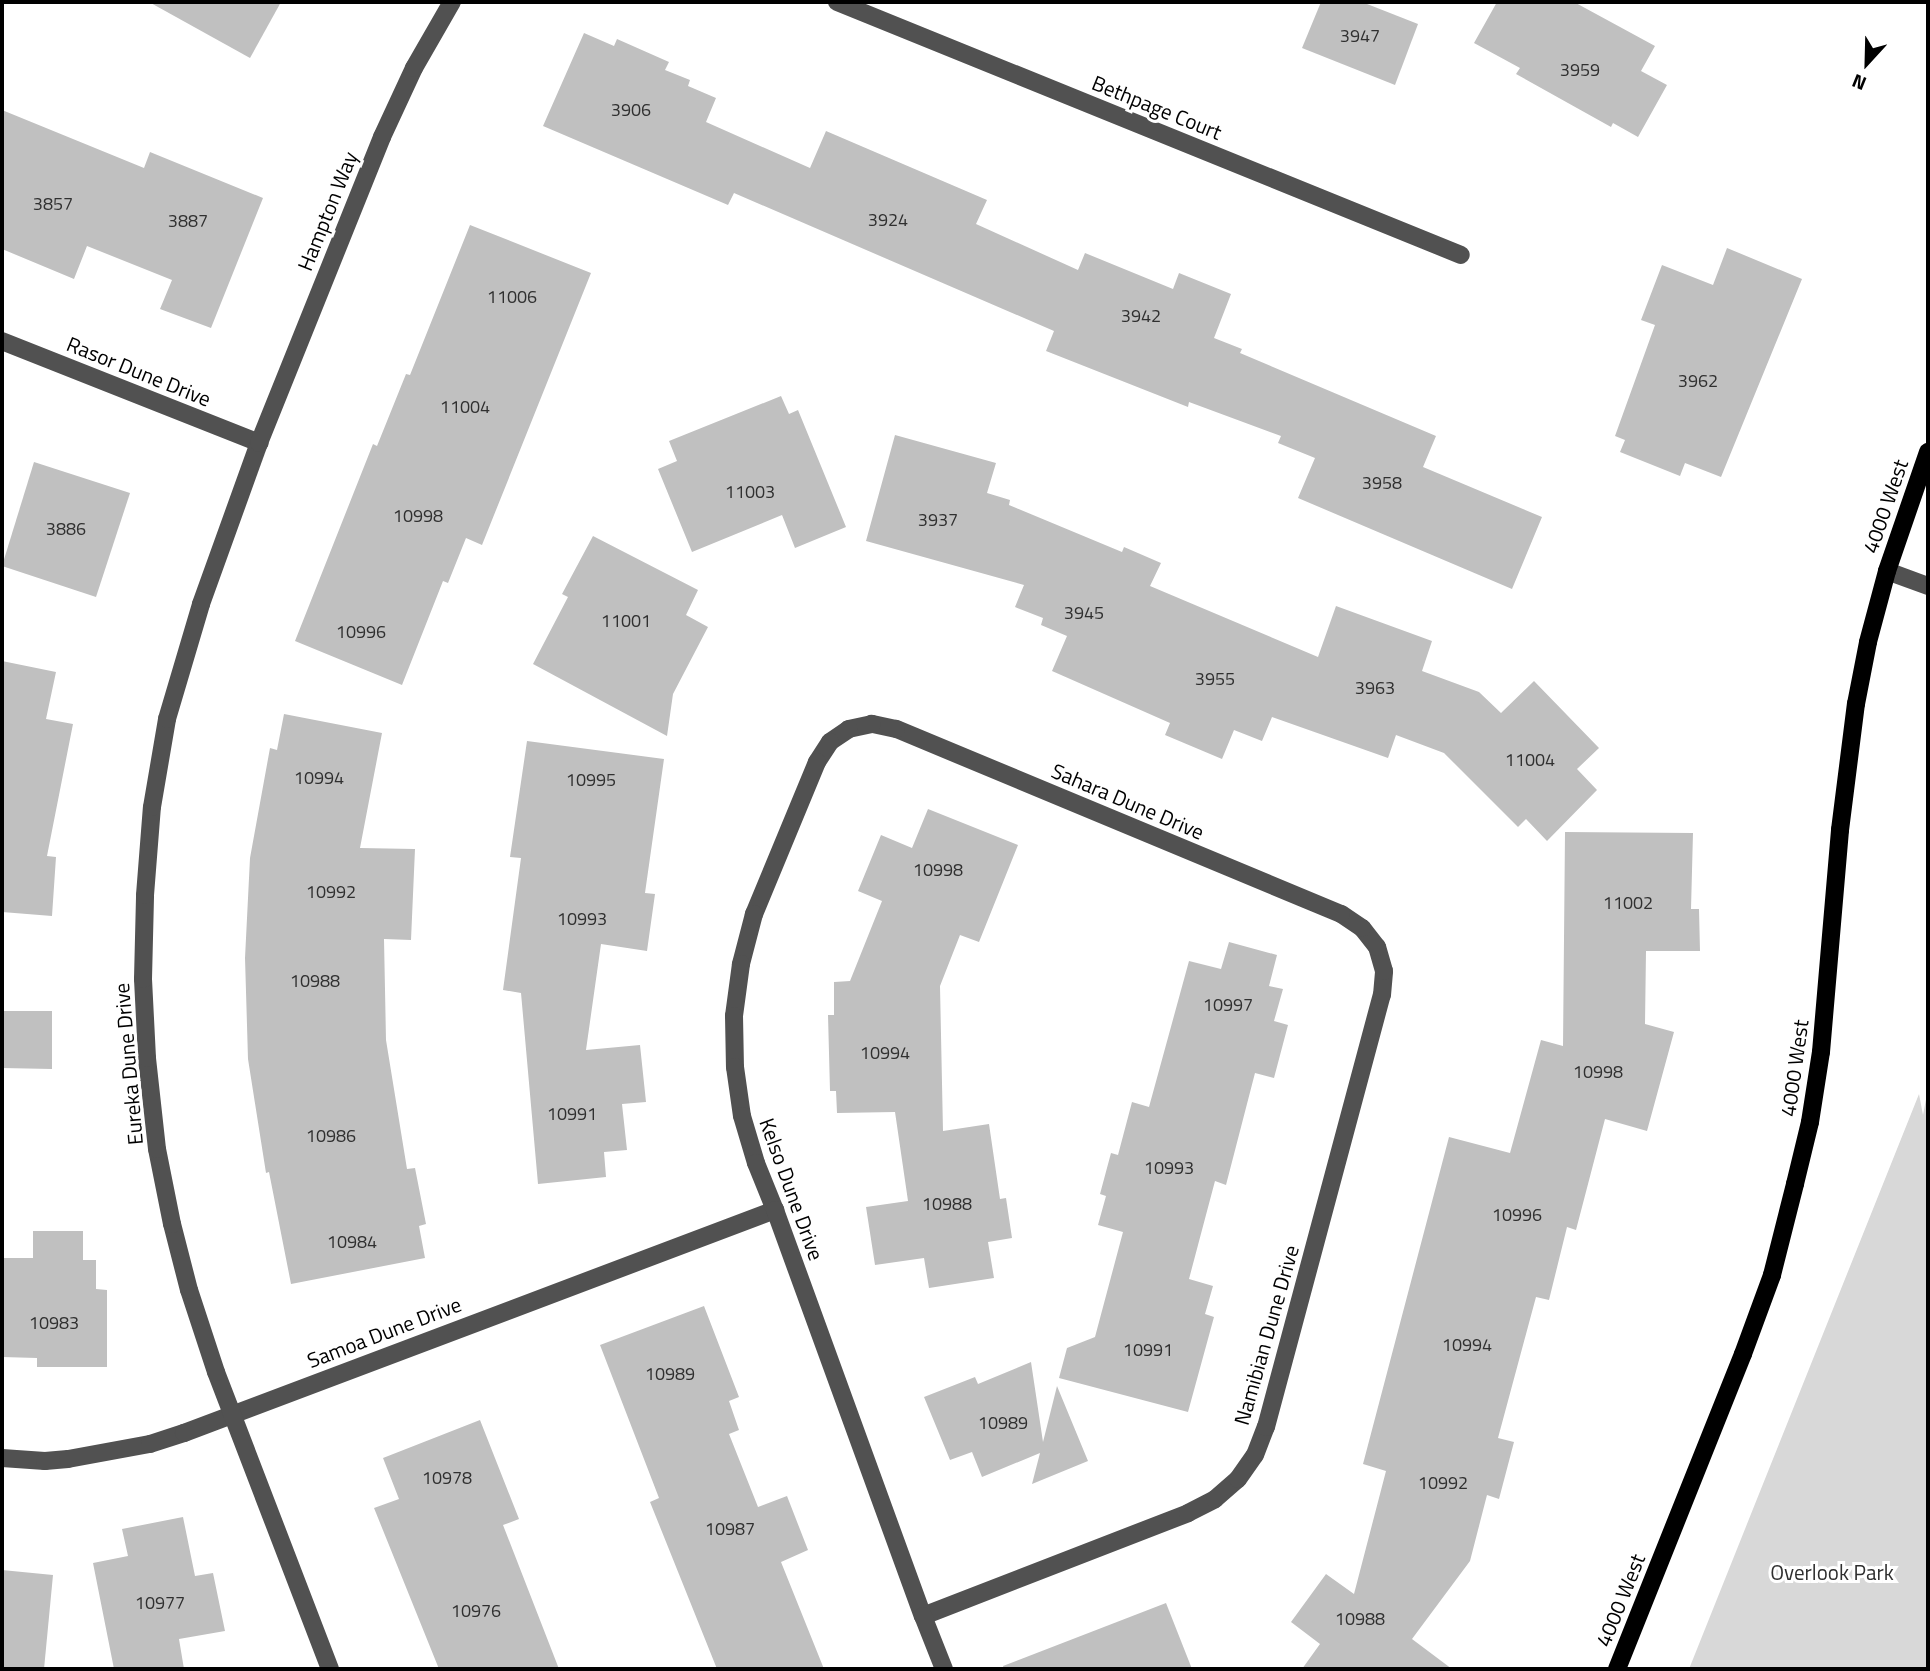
<!DOCTYPE html>
<style>
body{margin:0}
#map{position:relative;width:1930px;height:1671px;overflow:hidden;background:#fff;font-family:"Titillium Web",sans-serif}
div>[style]{position:absolute}
.green>*{inset:0;background:#d8d8d8}
.building>*{inset:0;background:#c0c0c0}
.minor>*{height:18px;margin:-9px;padding:0 9px;transform-origin:9px;border-radius:9px;background:#515151}
.major>*{height:18px;margin:-9px;padding:0 9px;transform-origin:9px;border-radius:9px;background:#000}
span{translate:-50% -50%;white-space:nowrap;text-align:center;line-height:1.15;-webkit-text-stroke:6px #fff;paint-order:stroke}
.number-label{font-size:18px;color:#303030}
.number-label span{-webkit-text-stroke-width:0}
.street-label{font-size:21px;color:#000}
.park-label{font-size:21px;color:#2f2f2f}
.frame{position:absolute;inset:0;border:4px solid #000;pointer-events:none}
.north{position:absolute;left:1832px;top:28px;width:70px;height:70px;-webkit-text-stroke:5px #fff;paint-order:stroke;rotate:202deg;font-size:19px;font-weight:700;line-height:28px;text-align:center;color:#000}
.north::after{content:'';display:block;margin:auto;width:24px;height:32px;background:#000;clip-path:polygon(50% 0,100% 100%,50% 72%,0 100%)}
</style>
<div id="map">
<div class="green">
<i style="clip-path:polygon(1928px 1089px,1928px 1669px,1689px 1669px,1919px 1094px,1923px 1115px)"></i>
</div>
<div class="building">
<i style="clip-path:polygon(149px 2px,281px 2px,250px 58px)"></i>
<i style="clip-path:polygon(1321px 2px,1362px 2px,1418px 24px,1395px 85px,1302px 48px)"></i>
<i style="clip-path:polygon(1497px 2px,1574px 2px,1655px 46px,1641px 71px,1667px 85px,1638px 137px,1613px 123px,1611px 127px,1516px 74px,1520px 68px,1474px 43px)"></i>
<i style="clip-path:polygon(584px 33px,614px 46px,617px 39px,669px 62px,665px 70px,690px 80px,688px 86px,716px 98px,706px 122px,810px 168px,826px 131px,987px 200px,976px 224px,1078px 270px,1085px 253px,1173px 289px,1179px 273px,1231px 294px,1214px 338px,1242px 349px,1240px 353px,1436px 436px,1423px 467px,1542px 517px,1512px 589px,1298px 498px,1315px 458px,1278px 443px,1281px 436px,1189px 402px,1188px 407px,1046px 351px,1054px 331px,734px 193px,728px 205px,543px 126px)"></i>
<i style="clip-path:polygon(2px 110px,144px 168px,150px 152px,263px 198px,211px 328px,160px 309px,172px 280px,87px 246px,74px 279px,2px 249px)"></i>
<i style="clip-path:polygon(470px 225px,591px 273px,482px 545px,466px 538px,448px 583px,443px 581px,402px 685px,295px 641px,373px 444px,377px 446px,406px 374px,410px 375px)"></i>
<i style="clip-path:polygon(1727px 248px,1802px 279px,1721px 477px,1685px 463px,1680px 476px,1620px 452px,1625px 440px,1615px 436px,1655px 325px,1641px 320px,1662px 265px,1713px 285px)"></i>
<i style="clip-path:polygon(781px 396px,789px 414px,798px 410px,846px 527px,795px 548px,782px 515px,692px 552px,658px 469px,677px 461px,669px 441px)"></i>
<i style="clip-path:polygon(895px 435px,996px 463px,987px 493px,1010px 500px,1009px 505px,1122px 552px,1124px 547px,1161px 563px,1150px 586px,1318px 657px,1336px 606px,1432px 641px,1422px 671px,1479px 692px,1501px 713px,1534px 681px,1599px 748px,1577px 769px,1597px 790px,1547px 841px,1526px 819px,1518px 827px,1444px 753px,1396px 735px,1388px 758px,1272px 717px,1262px 741px,1234px 730px,1222px 759px,1165px 735px,1170px 723px,1052px 671px,1067px 636px,1041px 625px,1043px 618px,1015px 607px,1024px 585px,866px 541px)"></i>
<i style="clip-path:polygon(34px 462px,130px 493px,96px 597px,2px 566px)"></i>
<i style="clip-path:polygon(593px 536px,698px 590px,686px 615px,708px 627px,673px 694px,667px 736px,533px 664px,568px 597px,562px 594px)"></i>
<i style="clip-path:polygon(2px 661px,56px 672px,46px 719px,73px 724px,47px 856px,56px 857px,52px 916px,2px 912px)"></i>
<i style="clip-path:polygon(284px 714px,382px 733px,360px 848px,415px 849px,411px 940px,384px 939px,386px 1040px,407px 1169px,415px 1168px,426px 1224px,419px 1226px,425px 1258px,291px 1284px,269px 1172px,266px 1173px,248px 1059px,245px 958px,250px 858px,270px 748px,277px 750px)"></i>
<i style="clip-path:polygon(527px 741px,664px 759px,645px 893px,655px 894px,647px 951px,601px 944px,586px 1050px,640px 1045px,646px 1102px,622px 1104px,627px 1150px,604px 1152px,606px 1177px,538px 1184px,521px 993px,503px 990px,521px 858px,510px 857px)"></i>
<i style="clip-path:polygon(928px 809px,1018px 845px,979px 942px,960px 935px,940px 986px,943px 1131px,989px 1124px,1000px 1199px,1006px 1198px,1012px 1238px,988px 1242px,994px 1278px,929px 1288px,924px 1258px,875px 1265px,866px 1207px,908px 1201px,895px 1112px,837px 1113px,836px 1091px,830px 1091px,828px 1015px,834px 1015px,834px 982px,850px 981px,882px 901px,858px 891px,881px 835px,912px 848px)"></i>
<i style="clip-path:polygon(1565px 832px,1693px 833px,1691px 909px,1699px 909px,1700px 951px,1646px 951px,1645px 1024px,1674px 1032px,1647px 1131px,1605px 1119px,1576px 1230px,1567px 1227px,1549px 1300px,1536px 1297px,1498px 1438px,1514px 1442px,1499px 1499px,1487px 1495px,1470px 1561px,1412px 1639px,1452px 1669px,1302px 1669px,1320px 1644px,1291px 1622px,1326px 1574px,1354px 1594px,1386px 1471px,1363px 1464px,1449px 1137px,1510px 1153px,1541px 1040px,1563px 1046px)"></i>
<i style="clip-path:polygon(1229px 942px,1277px 955px,1269px 986px,1283px 989px,1274px 1021px,1288px 1025px,1274px 1078px,1255px 1073px,1226px 1185px,1215px 1181px,1189px 1279px,1213px 1286px,1205px 1314px,1214px 1317px,1188px 1412px,1059px 1378px,1067px 1348px,1095px 1337px,1123px 1232px,1098px 1225px,1106px 1196px,1100px 1194px,1111px 1153px,1118px 1155px,1132px 1102px,1149px 1107px,1189px 961px,1221px 969px)"></i>
<i style="clip-path:polygon(2px 1011px,52px 1011px,52px 1069px,2px 1068px)"></i>
<i style="clip-path:polygon(33px 1231px,83px 1231px,83px 1260px,96px 1260px,96px 1289px,107px 1290px,107px 1367px,37px 1367px,37px 1358px,2px 1357px,2px 1258px,33px 1258px)"></i>
<i style="clip-path:polygon(704px 1306px,739px 1397px,729px 1401px,739px 1430px,729px 1434px,758px 1507px,787px 1496px,808px 1550px,781px 1562px,824px 1669px,717px 1669px,650px 1502px,659px 1498px,600px 1345px)"></i>
<i style="clip-path:polygon(1031px 1362px,1043px 1442px,1057px 1386px,1088px 1461px,1032px 1484px,1040px 1453px,982px 1477px,972px 1452px,950px 1460px,924px 1397px,975px 1377px,978px 1384px)"></i>
<i style="clip-path:polygon(480px 1420px,519px 1519px,503px 1525px,559px 1669px,439px 1669px,374px 1508px,399px 1499px,383px 1458px)"></i>
<i style="clip-path:polygon(183px 1517px,195px 1576px,213px 1573px,225px 1631px,179px 1639px,184px 1669px,114px 1669px,93px 1563px,128px 1556px,122px 1529px)"></i>
<i style="clip-path:polygon(2px 1570px,53px 1575px,44px 1669px,2px 1669px)"></i>
<i style="clip-path:polygon(1166px 1603px,1192px 1669px,1004px 1669px,1003px 1666px)"></i>
</div>
<div class="minor">
<i style="left:837px;top:2px;width:673px;rotate:22.07deg"></i>
<i style="left:2px;top:341px;width:277px;rotate:21.6deg"></i>
<i style="left:1887px;top:571px;width:44px;rotate:20.1deg"></i>
<i style="left:2px;top:1458px;width:43px;rotate:4deg"></i>
<i style="left:45px;top:1461px;width:23px;rotate:-5deg"></i>
<i style="left:68px;top:1459px;width:83px;rotate:-10.4deg"></i>
<i style="left:150px;top:1444px;width:36px;rotate:-18deg"></i>
<i style="left:184px;top:1433px;width:632px;rotate:-20.67deg"></i>
<i style="left:923px;top:1616px;width:284px;rotate:-21.2deg"></i>
<i style="left:1188px;top:1513px;width:30px;rotate:-27deg"></i>
<i style="left:1215px;top:1499px;width:30px;rotate:-41deg"></i>
<i style="left:1238px;top:1479px;width:29px;rotate:-55deg"></i>
<i style="left:1255px;top:1455px;width:30px;rotate:-69deg"></i>
<i style="left:1266px;top:1427px;width:447px;rotate:-75deg"></i>
<i style="left:1382px;top:995px;width:24px;rotate:-85deg"></i>
<i style="left:1384px;top:971px;width:25px;rotate:-106deg"></i>
<i style="left:1377px;top:947px;width:24px;rotate:-128deg"></i>
<i style="left:1362px;top:928px;width:25px;rotate:-146deg"></i>
<i style="left:1341px;top:914px;width:482px;rotate:-157.4deg"></i>
<i style="left:896px;top:729px;width:25px;rotate:-168deg"></i>
<i style="left:872px;top:724px;width:24px;rotate:168deg"></i>
<i style="left:849px;top:729px;width:23px;rotate:146deg"></i>
<i style="left:830px;top:742px;width:24px;rotate:123deg"></i>
<i style="left:817px;top:762px;width:165px;rotate:112.5deg"></i>
<i style="left:754px;top:914px;width:52px;rotate:104.6deg"></i>
<i style="left:741px;top:964px;width:52px;rotate:97.7deg"></i>
<i style="left:734px;top:1016px;width:51px;rotate:88.9deg"></i>
<i style="left:735px;top:1067px;width:49px;rotate:81.9deg"></i>
<i style="left:742px;top:1116px;width:49px;rotate:73.4deg"></i>
<i style="left:756px;top:1163px;width:51px;rotate:68deg"></i>
<i style="left:775px;top:1210px;width:432px;rotate:70deg"></i>
<i style="left:923px;top:1616px;width:57px;rotate:68.4deg"></i>
<i style="left:330px;top:1669px;width:318px;rotate:-111deg"></i>
<i style="left:216px;top:1372px;width:86px;rotate:-108.2deg"></i>
<i style="left:189px;top:1290px;width:68px;rotate:-104.4deg"></i>
<i style="left:172px;top:1224px;width:76px;rotate:-101.3deg"></i>
<i style="left:157px;top:1149px;width:92px;rotate:-96.3deg"></i>
<i style="left:147px;top:1058px;width:79px;rotate:-92.9deg"></i>
<i style="left:143px;top:979px;width:84px;rotate:-88.6deg"></i>
<i style="left:145px;top:895px;width:88px;rotate:-85.5deg"></i>
<i style="left:152px;top:807px;width:89px;rotate:-80.3deg"></i>
<i style="left:167px;top:719px;width:120px;rotate:-73.5deg"></i>
<i style="left:201px;top:604px;width:171px;rotate:-70.2deg"></i>
<i style="left:259px;top:443px;width:330px;rotate:-68.1deg"></i>
<i style="left:382px;top:137px;width:76px;rotate:-65.1deg"></i>
<i style="left:414px;top:68px;width:76px;rotate:-60.1deg"></i>
</div>
<div class="major">
<i style="left:1617px;top:1669px;width:339px;rotate:-68.2deg"></i>
<i style="left:1743px;top:1354px;width:84px;rotate:-69.8deg"></i>
<i style="left:1772px;top:1275px;width:94px;rotate:-75.8deg"></i>
<i style="left:1795px;top:1184px;width:64px;rotate:-76.4deg"></i>
<i style="left:1810px;top:1122px;width:71px;rotate:-81.1deg"></i>
<i style="left:1821px;top:1052px;width:223px;rotate:-85.1deg"></i>
<i style="left:1840px;top:830px;width:127px;rotate:-82.8deg"></i>
<i style="left:1856px;top:704px;width:63px;rotate:-79deg"></i>
<i style="left:1868px;top:642px;width:73px;rotate:-75deg"></i>
<i style="left:1887px;top:571px;width:126px;rotate:-71deg"></i>
</div>
<div class="number-label">
<span style="left:1360px;top:36px">3947</span>
<span style="left:1580px;top:70px">3959</span>
<span style="left:631px;top:110px">3906</span>
<span style="left:53px;top:204px">3857</span>
<span style="left:888px;top:220px">3924</span>
<span style="left:188px;top:221px">3887</span>
<span style="left:512px;top:297px">11006</span>
<span style="left:1141px;top:316px">3942</span>
<span style="left:1698px;top:381px">3962</span>
<span style="left:465px;top:407px">11004</span>
<span style="left:1382px;top:483px">3958</span>
<span style="left:750px;top:492px">11003</span>
<span style="left:418px;top:516px">10998</span>
<span style="left:938px;top:520px">3937</span>
<span style="left:66px;top:529px">3886</span>
<span style="left:1084px;top:613px">3945</span>
<span style="left:626px;top:621px">11001</span>
<span style="left:361px;top:632px">10996</span>
<span style="left:1215px;top:679px">3955</span>
<span style="left:1375px;top:688px">3963</span>
<span style="left:1530px;top:760px">11004</span>
<span style="left:319px;top:778px">10994</span>
<span style="left:591px;top:780px">10995</span>
<span style="left:938px;top:870px">10998</span>
<span style="left:331px;top:892px">10992</span>
<span style="left:1628px;top:903px">11002</span>
<span style="left:582px;top:919px">10993</span>
<span style="left:315px;top:981px">10988</span>
<span style="left:1228px;top:1005px">10997</span>
<span style="left:885px;top:1053px">10994</span>
<span style="left:1598px;top:1072px">10998</span>
<span style="left:572px;top:1114px">10991</span>
<span style="left:331px;top:1136px">10986</span>
<span style="left:1169px;top:1168px">10993</span>
<span style="left:947px;top:1204px">10988</span>
<span style="left:1517px;top:1215px">10996</span>
<span style="left:352px;top:1242px">10984</span>
<span style="left:54px;top:1323px">10983</span>
<span style="left:1467px;top:1345px">10994</span>
<span style="left:1148px;top:1350px">10991</span>
<span style="left:670px;top:1374px">10989</span>
<span style="left:1003px;top:1423px">10989</span>
<span style="left:447px;top:1478px">10978</span>
<span style="left:1443px;top:1483px">10992</span>
<span style="left:730px;top:1529px">10987</span>
<span style="left:160px;top:1603px">10977</span>
<span style="left:476px;top:1611px">10976</span>
<span style="left:1360px;top:1619px">10988</span>
</div>
<div class="street-label">
<span style="left:1157px;top:107px;rotate:22deg">Bethpage Court</span>
<span style="left:327px;top:211px;rotate:-68deg">Hampton Way</span>
<span style="left:139px;top:371px;rotate:22deg">Rasor Dune Drive</span>
<span style="left:1885px;top:506px;rotate:-71deg">4000 West</span>
<span style="left:1128px;top:801px;rotate:23deg">Sahara Dune Drive</span>
<span style="left:128px;top:1064px;rotate:-95deg">Eureka Dune Drive</span>
<span style="left:1794px;top:1068px;rotate:-82deg">4000 West</span>
<span style="left:792px;top:1189px;rotate:70deg">Kelso Dune Drive</span>
<span style="left:384px;top:1332px;rotate:-21deg">Samoa Dune Drive</span>
<span style="left:1266px;top:1335px;rotate:-74deg">Namibian Dune Drive</span>
<span style="left:1620px;top:1600px;rotate:-68deg">4000 West</span>
</div>
<div class="park-label">
<span style="left:1832px;top:1572px">Overlook Park</span>
</div>
<div class="frame"></div>
<div class="north">N</div>
</div>
